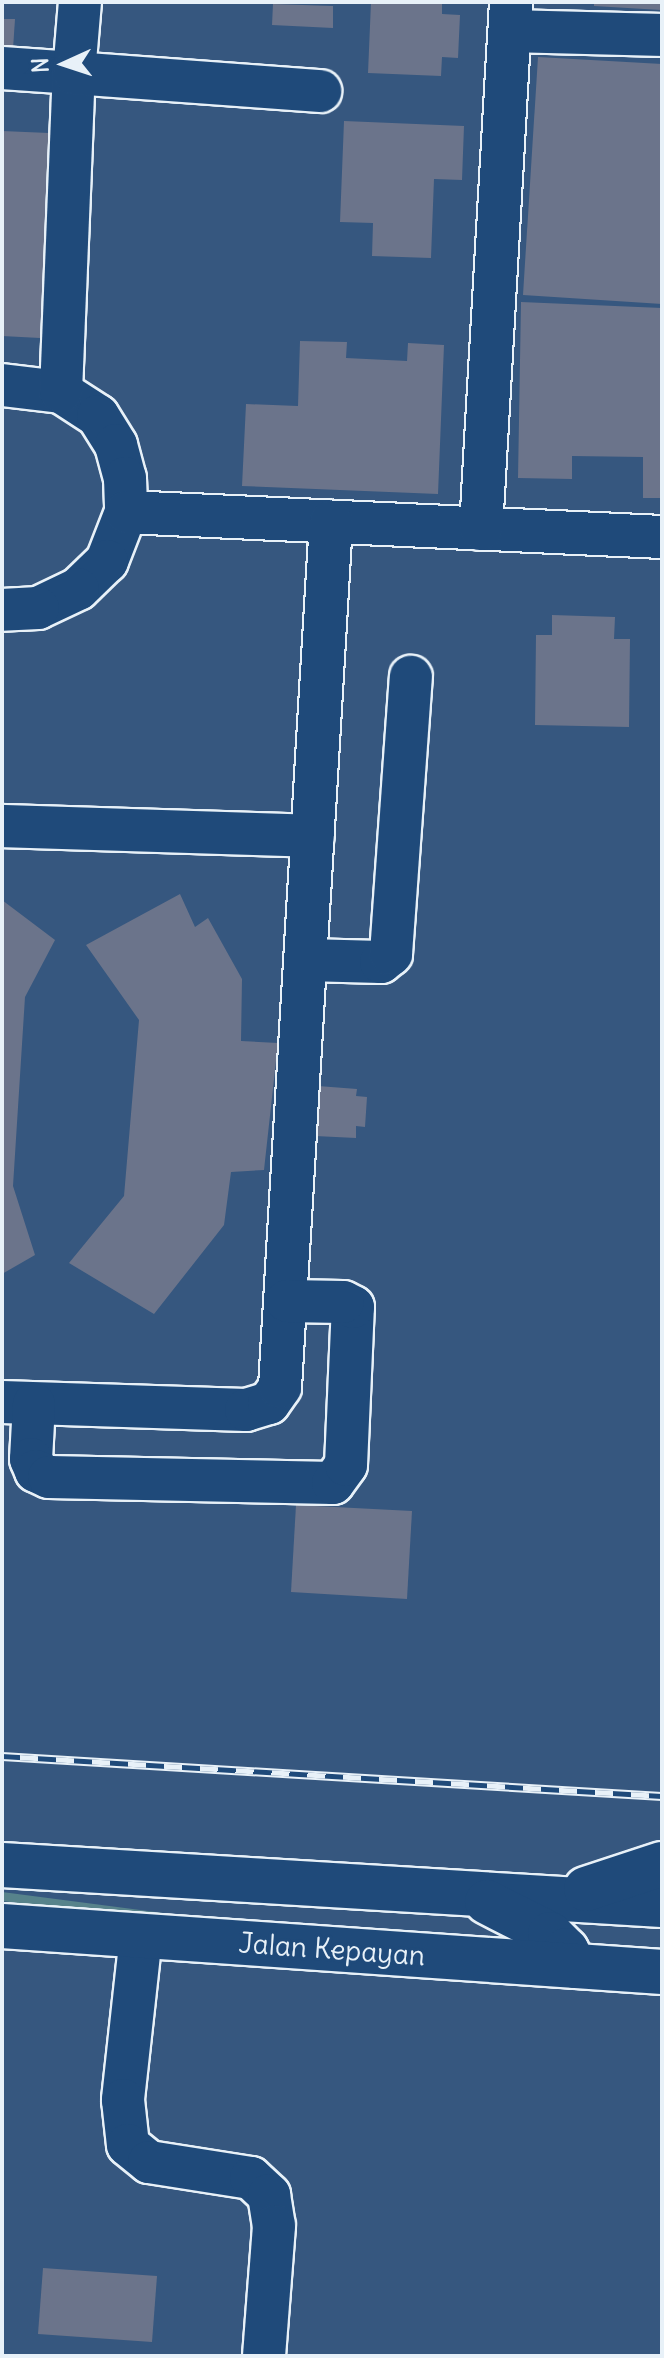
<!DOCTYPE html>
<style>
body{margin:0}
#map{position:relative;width:664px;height:2358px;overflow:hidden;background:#36577f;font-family:Delius,sans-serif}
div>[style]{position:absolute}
.green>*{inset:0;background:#57838b}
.building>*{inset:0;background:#6b748b}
.roads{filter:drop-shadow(2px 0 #e8f1f8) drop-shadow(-2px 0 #e8f1f8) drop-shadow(0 2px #e8f1f8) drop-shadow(0 -2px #e8f1f8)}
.minor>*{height:42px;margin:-21px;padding:0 21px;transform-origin:21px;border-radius:21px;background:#1f4a7a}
.highway>*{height:44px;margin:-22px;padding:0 22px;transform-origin:22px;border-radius:22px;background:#1f4a7a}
.rail>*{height:9px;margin-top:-4.5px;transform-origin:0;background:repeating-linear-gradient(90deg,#1f4a7a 0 18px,#e8f1f8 0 36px);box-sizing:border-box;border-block:2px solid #e8f1f8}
span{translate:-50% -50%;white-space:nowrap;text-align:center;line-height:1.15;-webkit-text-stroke:6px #1f4a7a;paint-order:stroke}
.street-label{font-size:28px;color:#e8f1f8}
.frame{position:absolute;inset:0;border:4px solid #e8f1f8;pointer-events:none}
.north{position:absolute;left:24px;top:24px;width:80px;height:80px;-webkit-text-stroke:6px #1f4a7a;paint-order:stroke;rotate:267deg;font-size:22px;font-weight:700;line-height:32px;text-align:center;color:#e8f1f8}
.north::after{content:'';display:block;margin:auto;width:28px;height:36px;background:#e8f1f8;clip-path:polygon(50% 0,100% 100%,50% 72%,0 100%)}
</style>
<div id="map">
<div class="green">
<i style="clip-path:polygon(2px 1892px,217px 1920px,554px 1941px,217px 1928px,2px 1901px)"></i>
</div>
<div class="building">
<i style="clip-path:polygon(371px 2px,442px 2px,442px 14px,460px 15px,458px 58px,442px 57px,441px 76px,368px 73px)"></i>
<i style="clip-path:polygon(594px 2px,662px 2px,661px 10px,594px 6px)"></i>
<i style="clip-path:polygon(273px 4px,333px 6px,333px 28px,272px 25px)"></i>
<i style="clip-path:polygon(2px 19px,15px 19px,13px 49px,2px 48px)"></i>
<i style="clip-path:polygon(538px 57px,662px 64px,662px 304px,523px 295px)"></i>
<i style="clip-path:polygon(344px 121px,464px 126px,462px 180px,434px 179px,431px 258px,372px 256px,373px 223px,340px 222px)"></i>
<i style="clip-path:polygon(2px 131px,49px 133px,40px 338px,2px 336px)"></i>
<i style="clip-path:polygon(521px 302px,662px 308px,662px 498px,643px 498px,643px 457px,572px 456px,572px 479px,518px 478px)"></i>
<i style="clip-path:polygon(300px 341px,347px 342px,346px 358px,407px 361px,408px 343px,444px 345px,438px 494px,242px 486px,246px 404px,298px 406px)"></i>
<i style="clip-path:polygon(552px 615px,615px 617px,614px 639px,630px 639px,629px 727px,535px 725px,536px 635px,552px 635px)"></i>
<i style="clip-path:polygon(180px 894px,195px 927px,208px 918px,242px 979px,241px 1041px,278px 1043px,264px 1170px,231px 1172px,224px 1225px,154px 1314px,69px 1263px,124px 1196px,139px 1020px,86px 945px)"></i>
<i style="clip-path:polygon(2px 900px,55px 940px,25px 997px,13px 1186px,35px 1255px,2px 1274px)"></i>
<i style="clip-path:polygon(318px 1086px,357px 1089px,356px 1096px,367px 1097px,365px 1127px,356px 1126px,356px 1138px,315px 1136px)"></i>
<i style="clip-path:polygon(296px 1505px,412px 1511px,407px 1599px,291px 1592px)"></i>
<i style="clip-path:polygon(43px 2268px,157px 2276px,152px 2342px,38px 2334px)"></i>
</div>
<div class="roads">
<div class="minor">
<i style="left:510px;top:31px;width:152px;rotate:1.5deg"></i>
<i style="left:2px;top:68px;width:72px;rotate:4deg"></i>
<i style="left:74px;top:73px;width:71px;rotate:-85.2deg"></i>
<i style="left:2px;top:385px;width:59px;rotate:6.8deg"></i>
<i style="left:61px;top:392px;width:44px;rotate:33deg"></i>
<i style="left:98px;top:416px;width:34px;rotate:58deg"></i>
<i style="left:116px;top:445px;width:34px;rotate:75deg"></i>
<i style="left:125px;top:478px;width:34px;rotate:88deg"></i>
<i style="left:126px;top:512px;width:53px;rotate:111.2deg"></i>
<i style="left:107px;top:561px;width:40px;rotate:136deg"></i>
<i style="left:78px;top:589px;width:44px;rotate:154.6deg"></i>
<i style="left:38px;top:608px;width:36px;rotate:177deg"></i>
<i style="left:61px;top:392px;width:319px;rotate:-87.7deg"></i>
<i style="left:74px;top:73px;width:247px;rotate:4.2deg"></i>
<i style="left:126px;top:512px;width:537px;rotate:2.67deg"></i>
<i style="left:481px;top:529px;width:528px;rotate:-86.74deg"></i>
<i style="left:2px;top:826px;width:311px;rotate:1.8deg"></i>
<i style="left:306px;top:960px;width:75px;rotate:1.5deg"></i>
<i style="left:381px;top:962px;width:13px;rotate:-39deg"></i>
<i style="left:391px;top:954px;width:278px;rotate:-85.9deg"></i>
<i style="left:2px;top:1402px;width:244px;rotate:1.9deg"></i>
<i style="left:246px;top:1410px;width:24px;rotate:-17deg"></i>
<i style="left:269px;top:1403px;width:19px;rotate:-55deg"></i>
<i style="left:280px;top:1387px;width:867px;rotate:-86.63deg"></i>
<i style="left:34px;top:1404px;width:55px;rotate:93.1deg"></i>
<i style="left:31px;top:1459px;width:13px;rotate:67deg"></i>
<i style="left:36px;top:1471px;width:14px;rotate:25deg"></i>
<i style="left:49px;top:1477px;width:284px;rotate:1.2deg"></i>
<i style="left:333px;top:1483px;width:22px;rotate:-54deg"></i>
<i style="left:346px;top:1465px;width:158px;rotate:-87.5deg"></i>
<i style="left:353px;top:1307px;width:11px;rotate:-153deg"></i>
<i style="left:343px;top:1302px;width:56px;rotate:-179deg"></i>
<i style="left:141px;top:1936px;width:165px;rotate:96.3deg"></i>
<i style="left:123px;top:2100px;width:45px;rotate:83.7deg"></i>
<i style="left:128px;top:2145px;width:27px;rotate:39deg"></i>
<i style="left:149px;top:2162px;width:103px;rotate:8.9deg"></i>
<i style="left:251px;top:2178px;width:25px;rotate:43deg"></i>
<i style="left:269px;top:2195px;width:31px;rotate:81deg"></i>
<i style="left:274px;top:2226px;width:130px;rotate:94.4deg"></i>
</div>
<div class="highway">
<i style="left:2px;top:1865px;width:661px;rotate:3.47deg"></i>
<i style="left:586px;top:1889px;width:80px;rotate:-18.2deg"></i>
<i style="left:487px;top:1902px;width:71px;rotate:26.9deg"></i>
<i style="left:550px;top:1934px;width:23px;rotate:45deg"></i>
<i style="left:566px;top:1950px;width:18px;rotate:61deg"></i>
<i style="left:2px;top:1926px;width:662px;rotate:3.99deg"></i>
</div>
</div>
<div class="rail">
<i style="left:2px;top:1756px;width:661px;rotate:3.47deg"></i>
</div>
<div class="street-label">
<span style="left:332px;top:1949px;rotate:4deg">Jalan Kepayan</span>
</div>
<div class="frame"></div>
<div class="north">N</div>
</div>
